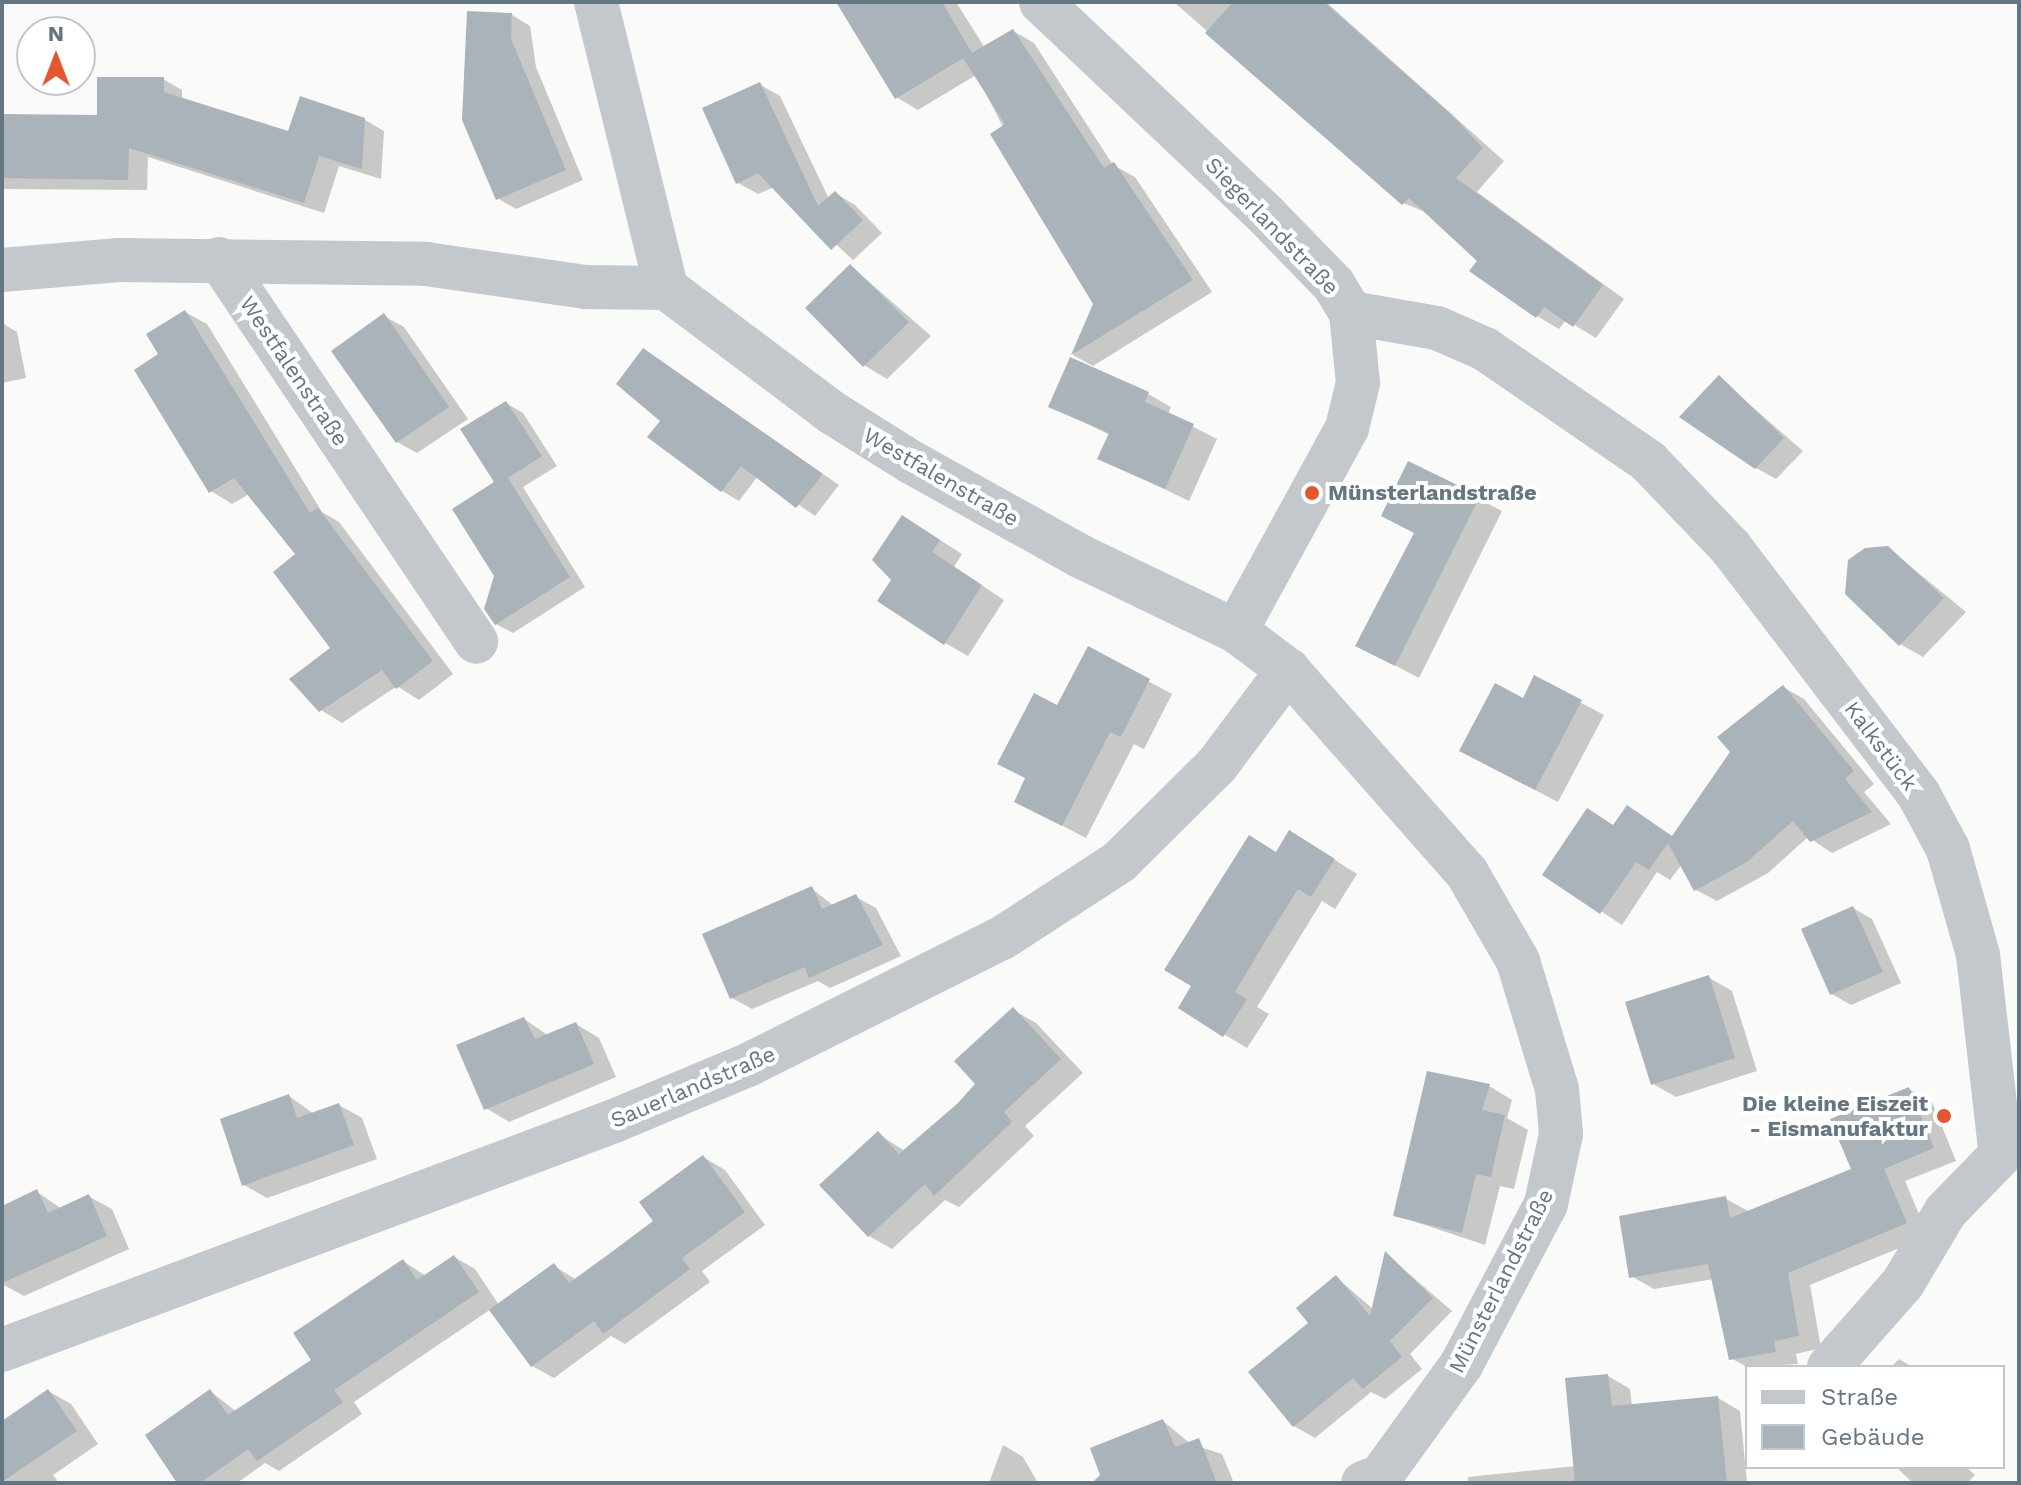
<!DOCTYPE html>
<meta charset="utf-8">
<style>
body{margin:0}
#map{position:relative;width:2021px;height:1485px;overflow:hidden;background:#fafaf8;font-family:"Work Sans",sans-serif}
div>[style]{position:absolute}
.shadow>*{inset:0;background:#0003}
.building>*{inset:0;background:#aab3b9}
.minor>*{height:44px;margin:-22px;padding:0 22px;transform-origin:22px;border-radius:22px;background:#c3c8cc}
.dots>*{width:22px;height:22px;translate:-50% -50%;box-sizing:border-box;border:4px solid #fff;border-radius:50%}
span{translate:-50% -50%;white-space:nowrap;text-align:center;line-height:1.15;-webkit-text-stroke:8px #fff;paint-order:stroke}
.street-label{font-size:22px;color:#657683}
.poi-label{font-size:22px;color:#657683;font-weight:700}
.left{translate:0 -50%;text-align:left}
.right{translate:-100% -50%;text-align:right}
.frame{position:absolute;inset:0;border:4px solid #657683;pointer-events:none}
.legend{position:absolute;left:1745px;top:1365px;width:260px;height:104px;box-sizing:border-box;background:#fff;border:2px solid #c1c8cd;margin:0;padding:10px 14px;list-style:none;font-size:24px;color:#657683}
.legend li{display:flex;align-items:center;gap:16px;height:40px}
.legend b{width:40px;border:2px solid #c1c8cd}
.north{position:absolute;left:16px;top:16px;width:80px;height:80px;box-sizing:border-box;background:#fff;border:2px solid #c1c8cd;border-radius:50%;rotate:0deg;font-size:22px;font-weight:700;line-height:32px;text-align:center;color:#657683}
.north::after{content:'';display:block;margin:auto;width:28px;height:36px;background:#e4572e;clip-path:polygon(50% 0,100% 100%,50% 72%,0 100%)}
</style>
<div id="map">
<div class="shadow">
<i style="clip-path:polygon(839px 2px,956px 2px,985px 48px,1013px 31px,1034px 43px,1113px 165px,1135px 177px,1212px 292px,1093px 366px,1073px 355px,1096px 304px,976px 75px,918px 110px,896px 97px)"></i>
<i style="clip-path:polygon(1174px 2px,1326px 2px,1504px 161px,1477px 192px,1624px 299px,1596px 338px,1566px 320px,1559px 329px,1537px 316px,1428px 213px,1403px 203px)"></i>
<i style="clip-path:polygon(512px 15px,530px 26px,536px 67px,583px 180px,516px 209px,497px 198px)"></i>
<i style="clip-path:polygon(163px 79px,182px 90px,182px 100px,290px 133px,365px 120px,384px 131px,381px 179px,339px 166px,324px 213px,148px 157px,147px 190px,2px 189px,2px 116px,98px 117px)"></i>
<i style="clip-path:polygon(759px 84px,780px 96px,829px 199px,835px 193px,855px 205px,882px 233px,853px 260px,774px 187px,758px 194px,738px 183px)"></i>
<i style="clip-path:polygon(851px 266px,931px 336px,887px 379px,864px 365px)"></i>
<i style="clip-path:polygon(185px 312px,207px 324px,322px 512px,339px 522px,453px 674px,419px 700px,397px 686px,342px 723px,321px 710px,333px 648px,298px 555px,249px 494px,232px 504px,211px 491px,160px 355px)"></i>
<i style="clip-path:polygon(384px 316px,404px 327px,468px 419px,417px 453px,397px 442px)"></i>
<i style="clip-path:polygon(2px 323px,17px 332px,26px 378px,2px 383px)"></i>
<i style="clip-path:polygon(644px 351px,839px 485px,815px 516px,758px 476px,739px 501px,722px 491px,662px 420px)"></i>
<i style="clip-path:polygon(1071px 360px,1148px 394px,1171px 407px,1168px 414px,1217px 439px,1189px 501px,1100px 458px,1110px 435px,1051px 406px)"></i>
<i style="clip-path:polygon(1719px 378px,1803px 451px,1776px 479px,1756px 468px)"></i>
<i style="clip-path:polygon(506px 403px,523px 413px,557px 466px,523px 487px,585px 587px,513px 633px,496px 624px)"></i>
<i style="clip-path:polygon(1409px 463px,1502px 511px,1419px 678px,1381px 658px,1416px 533px)"></i>
<i style="clip-path:polygon(926px 531px,962px 554px,954px 567px,1004px 600px,968px 656px,945px 643px)"></i>
<i style="clip-path:polygon(1888px 548px,1966px 612px,1923px 657px,1900px 644px)"></i>
<i style="clip-path:polygon(1089px 649px,1172px 694px,1144px 749px,1134px 744px,1086px 838px,1040px 814px,1027px 778px)"></i>
<i style="clip-path:polygon(1535px 678px,1604px 715px,1558px 802px,1485px 764px)"></i>
<i style="clip-path:polygon(1783px 687px,1804px 699px,1874px 784px,1864px 792px,1891px 824px,1832px 853px,1808px 837px,1768px 873px,1717px 901px,1696px 890px,1682px 864px,1670px 880px,1657px 872px,1622px 925px,1545px 874px,1615px 827px,1674px 837px)"></i>
<i style="clip-path:polygon(1313px 846px,1357px 874px,1335px 909px,1322px 901px,1257px 1007px,1269px 1014px,1247px 1048px,1180px 1008px,1277px 854px)"></i>
<i style="clip-path:polygon(811px 888px,834px 906px,856px 897px,876px 908px,901px 956px,830px 988px,818px 981px,752px 1009px,732px 998px)"></i>
<i style="clip-path:polygon(1853px 908px,1872px 919px,1901px 983px,1851px 1005px,1832px 994px)"></i>
<i style="clip-path:polygon(1708px 977px,1732px 991px,1757px 1071px,1676px 1097px,1653px 1084px)"></i>
<i style="clip-path:polygon(1013px 1010px,1036px 1023px,1083px 1073px,1025px 1126px,1034px 1136px,959px 1207px,945px 1200px,892px 1249px,869px 1236px,878px 1134px,905px 1151px,960px 1104px,978px 1085px)"></i>
<i style="clip-path:polygon(524px 1019px,549px 1036px,576px 1024px,599px 1038px,616px 1077px,509px 1122px,486px 1108px)"></i>
<i style="clip-path:polygon(1489px 1086px,1512px 1100px,1507px 1118px,1528px 1130px,1514px 1189px,1500px 1186px,1485px 1245px,1395px 1215px)"></i>
<i style="clip-path:polygon(1909px 1089px,1932px 1102px,1956px 1161px,1905px 1181px,1928px 1236px,1810px 1285px,1821px 1348px,1796px 1354px,1798px 1364px,1747px 1367px,1731px 1358px,1714px 1279px,1654px 1289px,1631px 1276px,1726px 1199px,1750px 1212px,1854px 1170px)"></i>
<i style="clip-path:polygon(289px 1096px,314px 1114px,339px 1105px,362px 1118px,377px 1159px,267px 1198px,244px 1185px)"></i>
<i style="clip-path:polygon(703px 1157px,725px 1170px,765px 1225px,702px 1271px,710px 1282px,625px 1344px,611px 1336px,554px 1378px,532px 1366px,491px 1309px,354px 1402px,362px 1414px,279px 1471px,265px 1463px,237px 1483px,179px 1483px,210px 1391px,237px 1412px,314px 1360px,403px 1261px,426px 1276px,454px 1257px,475px 1269px,499px 1305px,554px 1266px,577px 1280px,656px 1222px)"></i>
<i style="clip-path:polygon(37px 1192px,62px 1209px,88px 1196px,112px 1209px,129px 1249px,24px 1296px,2px 1284px,2px 1208px)"></i>
<i style="clip-path:polygon(1386px 1254px,1452px 1311px,1410px 1354px,1422px 1369px,1385px 1399px,1371px 1392px,1315px 1438px,1294px 1426px,1311px 1324px,1337px 1278px,1373px 1309px)"></i>
<i style="clip-path:polygon(1899px 1359px,1912px 1367px,1891px 1367px)"></i>
<i style="clip-path:polygon(1608px 1376px,1630px 1389px,1632px 1406px,1718px 1398px,1740px 1411px,1747px 1483px,1468px 1483px,1468px 1477px,1576px 1466px)"></i>
<i style="clip-path:polygon(48px 1391px,71px 1404px,98px 1444px,53px 1475px,59px 1483px,2px 1483px,2px 1422px)"></i>
<i style="clip-path:polygon(1163px 1421px,1191px 1444px,1222px 1454px,1234px 1483px,1105px 1483px)"></i>
<i style="clip-path:polygon(1003px 1445px,1023px 1457px,1038px 1483px,989px 1483px)"></i>
<i style="clip-path:polygon(1896px 1467px,1966px 1467px,1975px 1475px,1967px 1483px,1913px 1483px)"></i>
</div>
<div class="building">
<i style="clip-path:polygon(836px 2px,942px 2px,972px 53px,895px 99px)"></i>
<i style="clip-path:polygon(1233px 2px,1324px 2px,1452px 115px,1483px 148px,1456px 178px,1603px 285px,1573px 327px,1544px 307px,1536px 318px,1469px 271px,1477px 261px,1409px 198px,1402px 205px,1205px 33px)"></i>
<i style="clip-path:polygon(467px 11px,512px 13px,511px 39px,566px 170px,496px 200px,462px 120px)"></i>
<i style="clip-path:polygon(1013px 29px,1104px 168px,1114px 162px,1193px 280px,1071px 355px,1093px 304px,990px 134px,1005px 124px,963px 58px)"></i>
<i style="clip-path:polygon(97px 77px,164px 77px,164px 92px,288px 131px,300px 96px,365px 118px,362px 169px,319px 156px,304px 203px,129px 148px,128px 180px,2px 178px,2px 114px,97px 115px)"></i>
<i style="clip-path:polygon(760px 82px,818px 206px,835px 191px,863px 220px,831px 250px,758px 173px,736px 184px,702px 108px)"></i>
<i style="clip-path:polygon(850px 264px,909px 322px,863px 367px,805px 308px)"></i>
<i style="clip-path:polygon(185px 310px,310px 513px,318px 508px,433px 661px,396px 689px,382px 670px,319px 712px,289px 679px,330px 648px,273px 572px,295px 554px,234px 478px,209px 493px,134px 370px,158px 354px,146px 334px)"></i>
<i style="clip-path:polygon(384px 313px,449px 407px,396px 443px,331px 351px)"></i>
<i style="clip-path:polygon(643px 348px,823px 474px,796px 508px,741px 466px,721px 492px,647px 437px,660px 421px,616px 384px)"></i>
<i style="clip-path:polygon(1070px 357px,1149px 392px,1145px 402px,1194px 424px,1165px 489px,1097px 459px,1109px 433px,1048px 407px)"></i>
<i style="clip-path:polygon(1719px 375px,1784px 438px,1755px 469px,1679px 417px)"></i>
<i style="clip-path:polygon(506px 401px,542px 456px,508px 478px,570px 577px,495px 625px,484px 609px,494px 576px,452px 509px,494px 482px,460px 429px)"></i>
<i style="clip-path:polygon(1408px 461px,1480px 496px,1395px 666px,1355px 646px,1414px 533px,1381px 516px)"></i>
<i style="clip-path:polygon(902px 515px,940px 540px,932px 552px,982px 585px,944px 645px,877px 601px,891px 580px,872px 560px)"></i>
<i style="clip-path:polygon(1888px 546px,1944px 598px,1899px 646px,1845px 594px,1848px 560px,1865px 548px)"></i>
<i style="clip-path:polygon(1088px 646px,1150px 679px,1121px 737px,1110px 732px,1062px 826px,1014px 802px,1025px 778px,997px 764px,1034px 693px,1057px 705px)"></i>
<i style="clip-path:polygon(1534px 675px,1582px 700px,1535px 790px,1459px 751px,1495px 683px,1523px 698px)"></i>
<i style="clip-path:polygon(1783px 685px,1854px 771px,1845px 779px,1872px 812px,1810px 842px,1793px 821px,1747px 862px,1694px 891px,1668px 843px,1649px 870px,1636px 862px,1600px 914px,1542px 875px,1587px 808px,1613px 825px,1627px 805px,1672px 836px,1730px 752px,1717px 737px)"></i>
<i style="clip-path:polygon(1289px 830px,1335px 859px,1311px 897px,1298px 889px,1266px 940px,1235px 992px,1247px 999px,1223px 1037px,1178px 1008px,1191px 986px,1164px 970px,1249px 835px,1276px 852px)"></i>
<i style="clip-path:polygon(812px 886px,822px 909px,856px 894px,883px 945px,809px 978px,805px 967px,730px 999px,702px 934px)"></i>
<i style="clip-path:polygon(1853px 906px,1883px 972px,1830px 995px,1801px 929px)"></i>
<i style="clip-path:polygon(1709px 975px,1735px 1058px,1651px 1085px,1625px 1002px)"></i>
<i style="clip-path:polygon(1013px 1007px,1061px 1059px,1004px 1112px,1012px 1122px,934px 1196px,925px 1184px,868px 1237px,819px 1185px,878px 1131px,899px 1154px,958px 1103px,975px 1084px,954px 1061px)"></i>
<i style="clip-path:polygon(524px 1017px,535px 1039px,576px 1022px,594px 1064px,484px 1110px,456px 1045px)"></i>
<i style="clip-path:polygon(1427px 1071px,1490px 1084px,1482px 1110px,1505px 1115px,1491px 1177px,1476px 1174px,1462px 1233px,1393px 1216px)"></i>
<i style="clip-path:polygon(1909px 1087px,1934px 1148px,1884px 1169px,1907px 1223px,1788px 1273px,1799px 1336px,1774px 1341px,1776px 1352px,1729px 1360px,1708px 1264px,1629px 1278px,1619px 1216px,1726px 1196px,1730px 1218px,1851px 1169px,1830px 1119px)"></i>
<i style="clip-path:polygon(289px 1094px,297px 1118px,339px 1103px,354px 1145px,242px 1186px,220px 1119px)"></i>
<i style="clip-path:polygon(703px 1155px,745px 1212px,682px 1258px,690px 1269px,603px 1334px,594px 1321px,531px 1367px,489px 1310px,554px 1263px,569px 1283px,613px 1251px,653px 1221px,639px 1202px)"></i>
<i style="clip-path:polygon(37px 1189px,48px 1213px,89px 1194px,107px 1236px,2px 1283px,2px 1206px)"></i>
<i style="clip-path:polygon(1385px 1251px,1433px 1298px,1390px 1341px,1402px 1357px,1363px 1389px,1353px 1378px,1293px 1427px,1248px 1372px,1308px 1323px,1296px 1308px,1336px 1275px,1370px 1316px)"></i>
<i style="clip-path:polygon(454px 1255px,479px 1292px,334px 1390px,343px 1402px,257px 1461px,248px 1449px,200px 1483px,177px 1483px,145px 1435px,210px 1389px,228px 1415px,311px 1360px,293px 1333px,403px 1259px,417px 1280px)"></i>
<i style="clip-path:polygon(1608px 1374px,1612px 1406px,1718px 1396px,1727px 1483px,1575px 1483px,1565px 1378px)"></i>
<i style="clip-path:polygon(48px 1389px,77px 1431px,2px 1482px,2px 1421px)"></i>
<i style="clip-path:polygon(1163px 1419px,1175px 1447px,1199px 1438px,1217px 1483px,1092px 1483px,1100px 1475px,1090px 1448px)"></i>
</div>
<div class="minor">
<i style="left:596px;top:2px;width:294px;rotate:76.2deg"></i>
<i style="left:666px;top:288px;width:206px;rotate:36.9deg"></i>
<i style="left:831px;top:412px;width:94px;rotate:32deg"></i>
<i style="left:911px;top:462px;width:196px;rotate:29.1deg"></i>
<i style="left:1082px;top:557px;width:171px;rotate:25.7deg"></i>
<i style="left:1236px;top:631px;width:65px;rotate:36.9deg"></i>
<i style="left:1288px;top:670px;width:271px;rotate:48.6deg"></i>
<i style="left:1467px;top:873px;width:102px;rotate:59.9deg"></i>
<i style="left:1518px;top:961px;width:134px;rotate:73.1deg"></i>
<i style="left:1557px;top:1089px;width:45px;rotate:84.9deg"></i>
<i style="left:1561px;top:1134px;width:72px;rotate:102.1deg"></i>
<i style="left:1546px;top:1204px;width:182px;rotate:117.8deg"></i>
<i style="left:1461px;top:1365px;width:137px;rotate:125.8deg"></i>
<i style="left:1381px;top:1476px;width:19px;rotate:159deg"></i>
<i style="left:1041px;top:2px;width:311px;rotate:43.4deg"></i>
<i style="left:1267px;top:216px;width:96px;rotate:45.8deg"></i>
<i style="left:1334px;top:285px;width:33px;rotate:59deg"></i>
<i style="left:1351px;top:313px;width:70px;rotate:84.3deg"></i>
<i style="left:1358px;top:383px;width:46px;rotate:103.7deg"></i>
<i style="left:1347px;top:428px;width:231px;rotate:118.7deg"></i>
<i style="left:219px;top:259px;width:461px;rotate:56.1deg"></i>
<i style="left:2px;top:270px;width:117px;rotate:-4.9deg"></i>
<i style="left:119px;top:260px;width:307px;rotate:0.7deg"></i>
<i style="left:426px;top:264px;width:161px;rotate:8.2deg"></i>
<i style="left:585px;top:287px;width:81px;rotate:0.7deg"></i>
<i style="left:1351px;top:313px;width:87px;rotate:9.9deg"></i>
<i style="left:1437px;top:328px;width:52px;rotate:23.6deg"></i>
<i style="left:1485px;top:349px;width:198px;rotate:34.5deg"></i>
<i style="left:1648px;top:461px;width:120px;rotate:46.3deg"></i>
<i style="left:1731px;top:548px;width:310px;rotate:52.7deg"></i>
<i style="left:1919px;top:795px;width:61px;rotate:61.8deg"></i>
<i style="left:1948px;top:849px;width:110px;rotate:74.2deg"></i>
<i style="left:1978px;top:955px;width:195px;rotate:83.5deg"></i>
<i style="left:2px;top:1350px;width:653px;rotate:-20.51deg"></i>
<i style="left:614px;top:1121px;width:145px;rotate:-22.7deg"></i>
<i style="left:748px;top:1065px;width:284px;rotate:-26.6deg"></i>
<i style="left:1002px;top:938px;width:140px;rotate:-33deg"></i>
<i style="left:1119px;top:862px;width:138px;rotate:-44.7deg"></i>
<i style="left:1217px;top:765px;width:119px;rotate:-53.2deg"></i>
<i style="left:1829px;top:1367px;width:112px;rotate:-48.6deg"></i>
<i style="left:1903px;top:1283px;width:84px;rotate:-59.2deg"></i>
<i style="left:1946px;top:1211px;width:105px;rotate:-45.8deg"></i>
</div>
<div class="dots">
<i style="left:1312px;top:493px;background:#e4572e"></i>
<i style="left:1944px;top:1116px;background:#e4572e"></i>
</div>
<div class="street-label">
<span style="left:1272px;top:226px;rotate:46deg">Siegerlandstraße</span>
<span style="left:294px;top:371px;rotate:56deg">Westfalenstraße</span>
<span style="left:941px;top:477px;rotate:30deg">Westfalenstraße</span>
<span style="left:1881px;top:746px;rotate:53deg">Kalkstück</span>
<span style="left:693px;top:1087px;rotate:-23deg">Sauerlandstraße</span>
<span style="left:1501px;top:1281px;rotate:-63deg">Münsterlandstraße</span>
</div>
<div class="poi-label">
<span class="left" style="left:1328px;top:493px">Münsterlandstraße</span>
<span class="right" style="left:1928px;top:1116px">Die kleine Eiszeit<br>- Eismanufaktur</span>
</div>
<div class="frame"></div>
<ul class="legend">
<li><b style="height:10px;background:#c3c8cc"></b>Straße</li>
<li><b style="height:22px;background:#aab3b9"></b>Gebäude</li>
</ul>
<div class="north">N</div>
</div>
